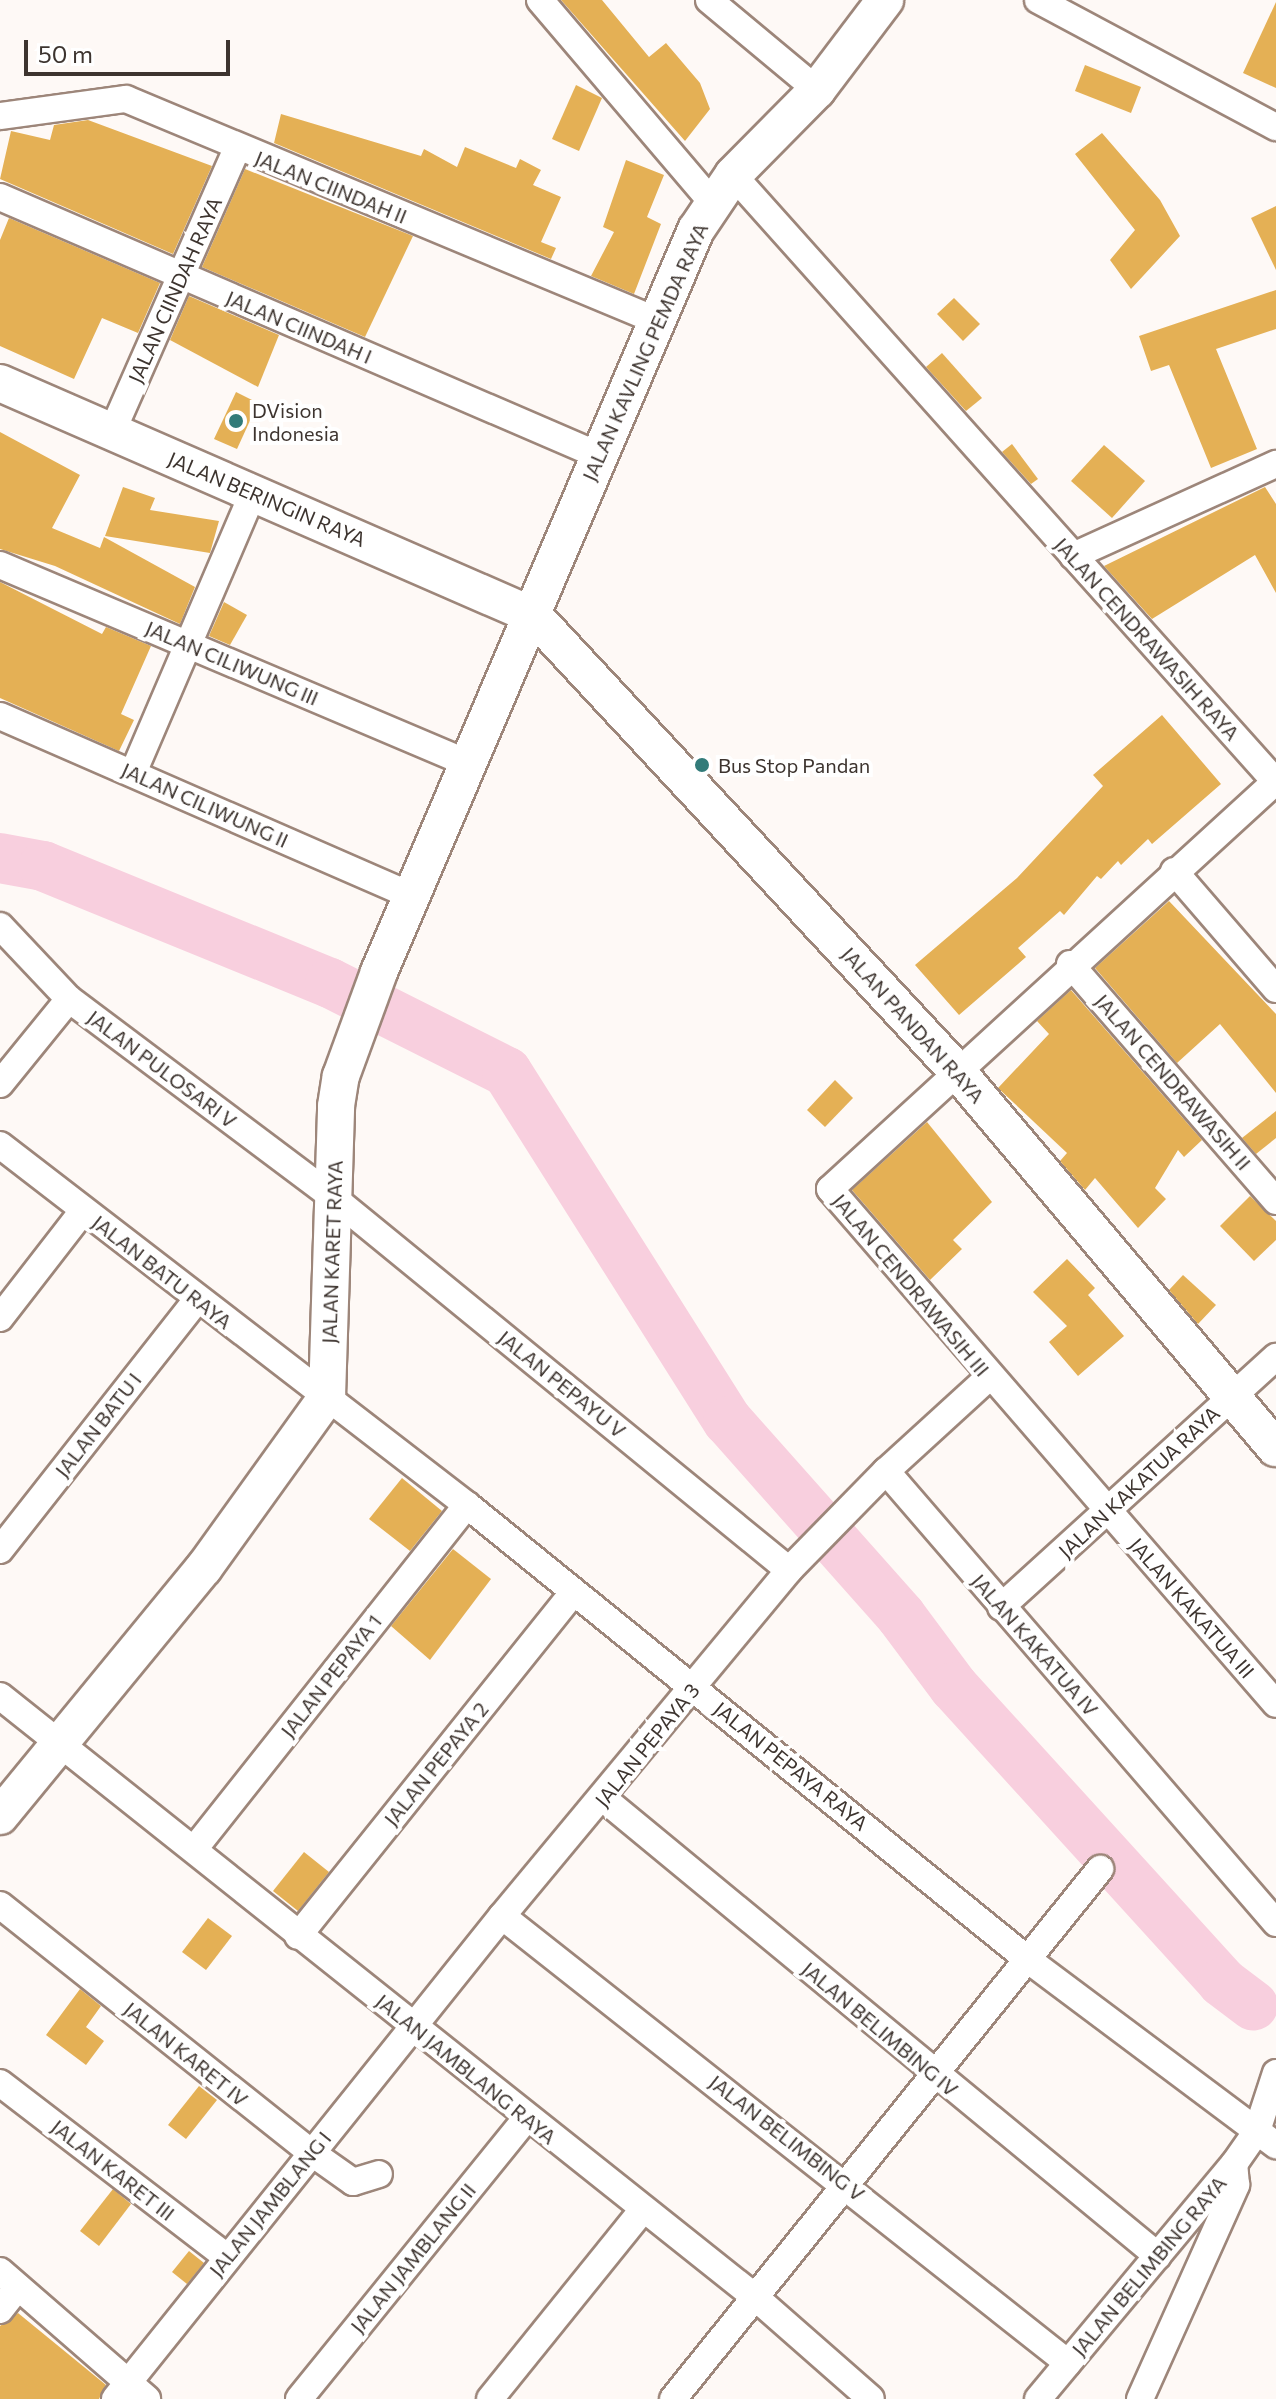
<!DOCTYPE html>
<style>
body{margin:0}
#map{position:relative;width:1276px;height:2399px;overflow:hidden;background:#fef9f6;font-family:Commissioner,sans-serif}
div>[style]{position:absolute}
.river>*{height:50px;margin:-25px;padding:0 25px;transform-origin:25px;border-radius:25px;background:#f8cfde}
.building>*{inset:0;background:#e4b055}
.roads{filter:drop-shadow(2px 0 #9d867a) drop-shadow(-2px 0 #9d867a) drop-shadow(0 2px #9d867a) drop-shadow(0 -2px #9d867a)}
.street>*{height:26px;margin:-13px;padding:0 13px;transform-origin:13px;border-radius:13px;background:#fff}
.secondary>*{height:36px;margin:-18px;padding:0 18px;transform-origin:18px;border-radius:18px;background:#fff}
.dots>*{width:22px;height:22px;translate:-50% -50%;box-sizing:border-box;border:4px solid #fff;border-radius:50%}
span{translate:-50% -50%;white-space:nowrap;text-align:center;line-height:1.15;-webkit-text-stroke:8px #fff;paint-order:stroke}
.street-label{font-size:20px;color:#3d342f}
.poi-label{font-size:20px;color:#3d342f}
.left{translate:0 -50%;text-align:left}
.scale{position:absolute;left:24px;top:40px;width:206px;height:36px;box-sizing:border-box;border:4px solid #3d342f;border-top:0;padding-left:10px;font-size:24px;line-height:28px;white-space:nowrap;color:#3d342f;-webkit-text-stroke:6px #fff;paint-order:stroke}
</style>
<div id="map">
<div class="river">
<i style="left:0;top:858px;width:44px;rotate:10.5deg"></i>
<i style="left:43px;top:866px;width:310px;rotate:22.2deg"></i>
<i style="left:330px;top:983px;width:198px;rotate:26.7deg"></i>
<i style="left:507px;top:1072px;width:413px;rotate:57.7deg"></i>
<i style="left:728px;top:1421px;width:261px;rotate:48.4deg"></i>
<i style="left:901px;top:1616px;width:89px;rotate:53.3deg"></i>
<i style="left:954px;top:1687px;width:399px;rotate:47.7deg"></i>
<i style="left:1222px;top:1982px;width:39px;rotate:37deg"></i>
</div>
<div class="building">
<i style="clip-path:polygon(561px 0,602px 0,649px 57px,666px 43px,700px 83px,710px 109px,685px 141px)"></i>
<i style="clip-path:polygon(1276px 2px,1276px 88px,1243px 73px)"></i>
<i style="clip-path:polygon(1085px 65px,1141px 87px,1131px 113px,1075px 91px)"></i>
<i style="clip-path:polygon(576px 85px,602px 98px,579px 151px,552px 139px)"></i>
<i style="clip-path:polygon(281px 114px,421px 156px,424px 149px,457px 167px,465px 147px,516px 168px,520px 159px,541px 170px,533px 185px,561px 197px,541px 242px,556px 248px,551px 259px,274px 143px)"></i>
<i style="clip-path:polygon(88px 120px,212px 166px,173px 254px,0 179px,11px 131px,50px 140px,54px 125px)"></i>
<i style="clip-path:polygon(1102px 133px,1160px 200px,1180px 236px,1131px 289px,1110px 260px,1135px 230px,1075px 154px)"></i>
<i style="clip-path:polygon(626px 160px,664px 175px,647px 217px,661px 224px,634px 294px,591px 276px,614px 232px,603px 227px)"></i>
<i style="clip-path:polygon(245px 169px,413px 236px,365px 337px,202px 267px)"></i>
<i style="clip-path:polygon(1276px 206px,1276px 270px,1251px 218px)"></i>
<i style="clip-path:polygon(9px 218px,160px 283px,138px 333px,102px 318px,74px 379px,0 346px,0 240px)"></i>
<i style="clip-path:polygon(1276px 290px,1276px 329px,1216px 349px,1257px 449px,1211px 468px,1169px 365px,1151px 371px,1139px 336px)"></i>
<i style="clip-path:polygon(189px 296px,279px 335px,258px 387px,170px 340px)"></i>
<i style="clip-path:polygon(954px 298px,980px 324px,963px 341px,937px 314px)"></i>
<i style="clip-path:polygon(942px 353px,982px 398px,966px 411px,926px 367px)"></i>
<i style="clip-path:polygon(236px 392px,258px 403px,237px 449px,214px 439px)"></i>
<i style="clip-path:polygon(0 432px,80px 475px,52px 528px,100px 548px,104px 537px,195px 587px,180px 624px,55px 566px,0 549px)"></i>
<i style="clip-path:polygon(1012px 444px,1038px 479px,1031px 484px,1002px 452px)"></i>
<i style="clip-path:polygon(1104px 445px,1145px 481px,1112px 518px,1071px 481px)"></i>
<i style="clip-path:polygon(123px 487px,155px 498px,150px 510px,219px 521px,210px 553px,105px 536px)"></i>
<i style="clip-path:polygon(1265px 487px,1276px 504px,1276px 593px,1255px 555px,1152px 619px,1104px 566px)"></i>
<i style="clip-path:polygon(0 582px,102px 634px,106px 627px,151px 646px,121px 714px,134px 720px,119px 751px,0 698px)"></i>
<i style="clip-path:polygon(224px 602px,247px 615px,230px 645px,209px 636px)"></i>
<i style="clip-path:polygon(1162px 715px,1221px 784px,1152px 844px,1148px 839px,1121px 865px,1118px 861px,1101px 879px,1097px 876px,1064px 915px,1060px 911px,1018px 948px,1026px 957px,959px 1015px,915px 965px,1017px 878px,1103px 786px,1093px 775px)"></i>
<i style="clip-path:polygon(1169px 901px,1276px 1014px,1276px 1093px,1220px 1024px,1177px 1063px,1095px 968px)"></i>
<i style="clip-path:polygon(1071px 990px,1202px 1140px,1184px 1157px,1178px 1150px,1155px 1188px,1166px 1199px,1138px 1228px,1095px 1178px,1085px 1190px,1060px 1161px,1067px 1153px,998px 1088px,1049px 1034px,1037px 1021px)"></i>
<i style="clip-path:polygon(835px 1080px,853px 1098px,825px 1127px,807px 1110px)"></i>
<i style="clip-path:polygon(1276px 1111px,1276px 1138px,1256px 1154px,1242px 1138px)"></i>
<i style="clip-path:polygon(927px 1122px,992px 1202px,953px 1240px,962px 1249px,930px 1280px,852px 1190px)"></i>
<i style="clip-path:polygon(1250px 1196px,1276px 1221px,1276px 1240px,1254px 1261px,1220px 1226px)"></i>
<i style="clip-path:polygon(1067px 1259px,1095px 1288px,1088px 1295px,1124px 1336px,1078px 1376px,1049px 1342px,1067px 1326px,1033px 1292px)"></i>
<i style="clip-path:polygon(1183px 1275px,1216px 1305px,1198px 1324px,1169px 1290px)"></i>
<i style="clip-path:polygon(402px 1478px,442px 1511px,410px 1551px,369px 1519px)"></i>
<i style="clip-path:polygon(453px 1549px,491px 1579px,430px 1660px,391px 1626px)"></i>
<i style="clip-path:polygon(304px 1852px,329px 1872px,298px 1911px,273px 1891px)"></i>
<i style="clip-path:polygon(208px 1918px,232px 1936px,206px 1970px,182px 1952px)"></i>
<i style="clip-path:polygon(80px 1989px,101px 2006px,86px 2027px,104px 2041px,86px 2065px,46px 2035px)"></i>
<i style="clip-path:polygon(199px 2086px,217px 2100px,186px 2139px,168px 2125px)"></i>
<i style="clip-path:polygon(113px 2189px,131px 2204px,99px 2246px,80px 2231px)"></i>
<i style="clip-path:polygon(189px 2251px,204px 2263px,187px 2284px,172px 2272px)"></i>
<i style="clip-path:polygon(18px 2313px,106px 2385px,99px 2399px,0 2399px,0 2326px)"></i>
</div>
<div class="roads">
<div class="street">
<i style="left:540px;top:0;width:265px;rotate:49.6deg"></i>
<i style="left:709px;top:0;width:141px;rotate:39.8deg"></i>
<i style="left:1038px;top:0;width:270px;rotate:28.1deg"></i>
<i style="left:0;top:116px;width:127px;rotate:-7.7deg"></i>
<i style="left:126px;top:99px;width:573px;rotate:22.67deg"></i>
<i style="left:733px;top:175px;width:814px;rotate:48.19deg"></i>
<i style="left:0;top:197px;width:651px;rotate:23.34deg"></i>
<i style="left:112px;top:432px;width:310px;rotate:-66.2deg"></i>
<i style="left:1073px;top:556px;width:223px;rotate:-24.4deg"></i>
<i style="left:0;top:565px;width:505px;rotate:22.96deg"></i>
<i style="left:0;top:716px;width:447px;rotate:23.6deg"></i>
<i style="left:133px;top:773px;width:305px;rotate:-66.8deg"></i>
<i style="left:1275px;top:782px;width:603px;rotate:137.55deg"></i>
<i style="left:830px;top:1189px;width:681px;rotate:49.11deg"></i>
<i style="left:1174px;top:871px;width:156px;rotate:49.2deg"></i>
<i style="left:0;top:926px;width:100px;rotate:46.6deg"></i>
<i style="left:69px;top:999px;width:333px;rotate:36.9deg"></i>
<i style="left:335px;top:1199px;width:586px;rotate:39.26deg"></i>
<i style="left:1070px;top:964px;width:314px;rotate:49deg"></i>
<i style="left:0;top:1084px;width:109px;rotate:-50.9deg"></i>
<i style="left:0;top:1145px;width:590px;rotate:37.63deg"></i>
<i style="left:467px;top:1505px;width:721px;rotate:39.03deg"></i>
<i style="left:1027px;top:1959px;width:311px;rotate:36.8deg"></i>
<i style="left:0;top:1318px;width:135px;rotate:-52.2deg"></i>
<i style="left:988px;top:1378px;width:138px;rotate:137.6deg"></i>
<i style="left:886px;top:1471px;width:597px;rotate:49.21deg"></i>
<i style="left:0;top:1550px;width:318px;rotate:-51.8deg"></i>
<i style="left:1001px;top:1607px;width:372px;rotate:-42.3deg"></i>
<i style="left:0;top:1696px;width:965px;rotate:38.52deg"></i>
<i style="left:755px;top:2297px;width:154px;rotate:41.3deg"></i>
<i style="left:604px;top:1799px;width:718px;rotate:39.52deg"></i>
<i style="left:195px;top:1848px;width:438px;rotate:-51.6deg"></i>
<i style="left:0;top:1905px;width:399px;rotate:38.5deg"></i>
<i style="left:312px;top:2153px;width:50px;rotate:35.3deg"></i>
<i style="left:353px;top:2182px;width:27px;rotate:-17deg"></i>
<i style="left:502px;top:1916px;width:721px;rotate:38.3deg"></i>
<i style="left:298px;top:1936px;width:440px;rotate:-51.3deg"></i>
<i style="left:0;top:2083px;width:286px;rotate:37.5deg"></i>
<i style="left:0;top:2271px;width:195px;rotate:41deg"></i>
<i style="left:0;top:2310px;width:29px;rotate:-52deg"></i>
<i style="left:115px;top:2399px;width:619px;rotate:-51.3deg"></i>
<i style="left:502px;top:1916px;width:450px;rotate:-50.3deg"></i>
<i style="left:789px;top:1570px;width:139px;rotate:-45.6deg"></i>
<i style="left:299px;top:2399px;width:363px;rotate:-51deg"></i>
<i style="left:490px;top:2399px;width:240px;rotate:-51.1deg"></i>
<i style="left:673px;top:2399px;width:681px;rotate:-51.14deg"></i>
<i style="left:1038px;top:2399px;width:306px;rotate:-50.2deg"></i>
<i style="left:1234px;top:2164px;width:40px;rotate:-55.1deg"></i>
<i style="left:1257px;top:2131px;width:61px;rotate:-71.9deg"></i>
<i style="left:1140px;top:2399px;width:235px;rotate:-65.8deg"></i>
<i style="left:1236px;top:2185px;width:21px;rotate:-95deg"></i>
</div>
<div class="secondary">
<i style="left:0;top:383px;width:583px;rotate:23.57deg"></i>
<i style="left:534px;top:616px;width:620px;rotate:47.09deg"></i>
<i style="left:956px;top:1070px;width:495px;rotate:49.8deg"></i>
<i style="left:0;top:1816px;width:321px;rotate:-50.6deg"></i>
<i style="left:204px;top:1568px;width:211px;rotate:-54.3deg"></i>
<i style="left:327px;top:1397px;width:291px;rotate:-88.2deg"></i>
<i style="left:336px;top:1106px;width:30px;rotate:-81deg"></i>
<i style="left:341px;top:1076px;width:111px;rotate:-69.9deg"></i>
<i style="left:379px;top:972px;width:807px;rotate:-66.87deg"></i>
<i style="left:696px;top:230px;width:66px;rotate:-56.1deg"></i>
<i style="left:733px;top:175px;width:120px;rotate:-45.3deg"></i>
<i style="left:817px;top:90px;width:113px;rotate:-52.9deg"></i>
</div>
</div>
<div class="dots">
<i style="left:236px;top:421px;background:#327b79"></i>
<i style="left:702px;top:765px;background:#327b79"></i>
</div>
<div class="street-label">
<span style="left:331px;top:187px;rotate:22deg">JALAN CIINDAH II</span>
<span style="left:175px;top:290px;rotate:-66deg">JALAN CIINDAH RAYA</span>
<span style="left:299px;top:327px;rotate:23deg">JALAN CIINDAH I</span>
<span style="left:645px;top:352px;rotate:-66deg">JALAN KAVLING PEMDA RAYA</span>
<span style="left:267px;top:499px;rotate:23deg">JALAN BERINGIN RAYA</span>
<span style="left:1147px;top:639px;rotate:48deg">JALAN CENDRAWASIH RAYA</span>
<span style="left:232px;top:663px;rotate:23deg">JALAN CILIWUNG III</span>
<span style="left:205px;top:805px;rotate:24deg">JALAN CILIWUNG II</span>
<span style="left:913px;top:1025px;rotate:48deg">JALAN PANDAN RAYA</span>
<span style="left:162px;top:1069px;rotate:37deg">JALAN PULOSARI V</span>
<span style="left:1173px;top:1082px;rotate:49deg">JALAN CENDRAWASIH II</span>
<span style="left:332px;top:1252px;rotate:-88deg">JALAN KARET RAYA</span>
<span style="left:162px;top:1272px;rotate:38deg">JALAN BATU RAYA</span>
<span style="left:911px;top:1285px;rotate:50deg">JALAN CENDRAWASIH III</span>
<span style="left:562px;top:1384px;rotate:39deg">JALAN PEPAYU V</span>
<span style="left:98px;top:1425px;rotate:-52deg">JALAN BATU I</span>
<span style="left:1139px;top:1482px;rotate:-43deg">JALAN KAKATUA RAYA</span>
<span style="left:1192px;top:1608px;rotate:49deg">JALAN KAKATUA III</span>
<span style="left:1035px;top:1645px;rotate:49deg">JALAN KAKATUA IV</span>
<span style="left:331px;top:1676px;rotate:-52deg">JALAN PEPAYA 1</span>
<span style="left:647px;top:1745px;rotate:-51deg">JALAN PEPAYA 3</span>
<span style="left:436px;top:1764px;rotate:-51deg">JALAN PEPAYA 2</span>
<span style="left:791px;top:1766px;rotate:39deg">JALAN PEPAYA RAYA</span>
<span style="left:880px;top:2029px;rotate:40deg">JALAN BELIMBING IV</span>
<span style="left:186px;top:2054px;rotate:39deg">JALAN KARET IV</span>
<span style="left:466px;top:2069px;rotate:39deg">JALAN JAMBLANG RAYA</span>
<span style="left:787px;top:2138px;rotate:38deg">JALAN BELIMBING V</span>
<span style="left:113px;top:2170px;rotate:38deg">JALAN KARET III</span>
<span style="left:270px;top:2204px;rotate:-51deg">JALAN JAMBLANG I</span>
<span style="left:413px;top:2258px;rotate:-51deg">JALAN JAMBLANG II</span>
<span style="left:1149px;top:2266px;rotate:-50deg">JALAN BELIMBING RAYA</span>
</div>
<div class="poi-label">
<span class="left" style="left:252px;top:422px">DVision<br>Indonesia</span>
<span class="left" style="left:718px;top:765px">Bus Stop Pandan</span>
</div>
<div class="scale">50 m</div>
</div>
